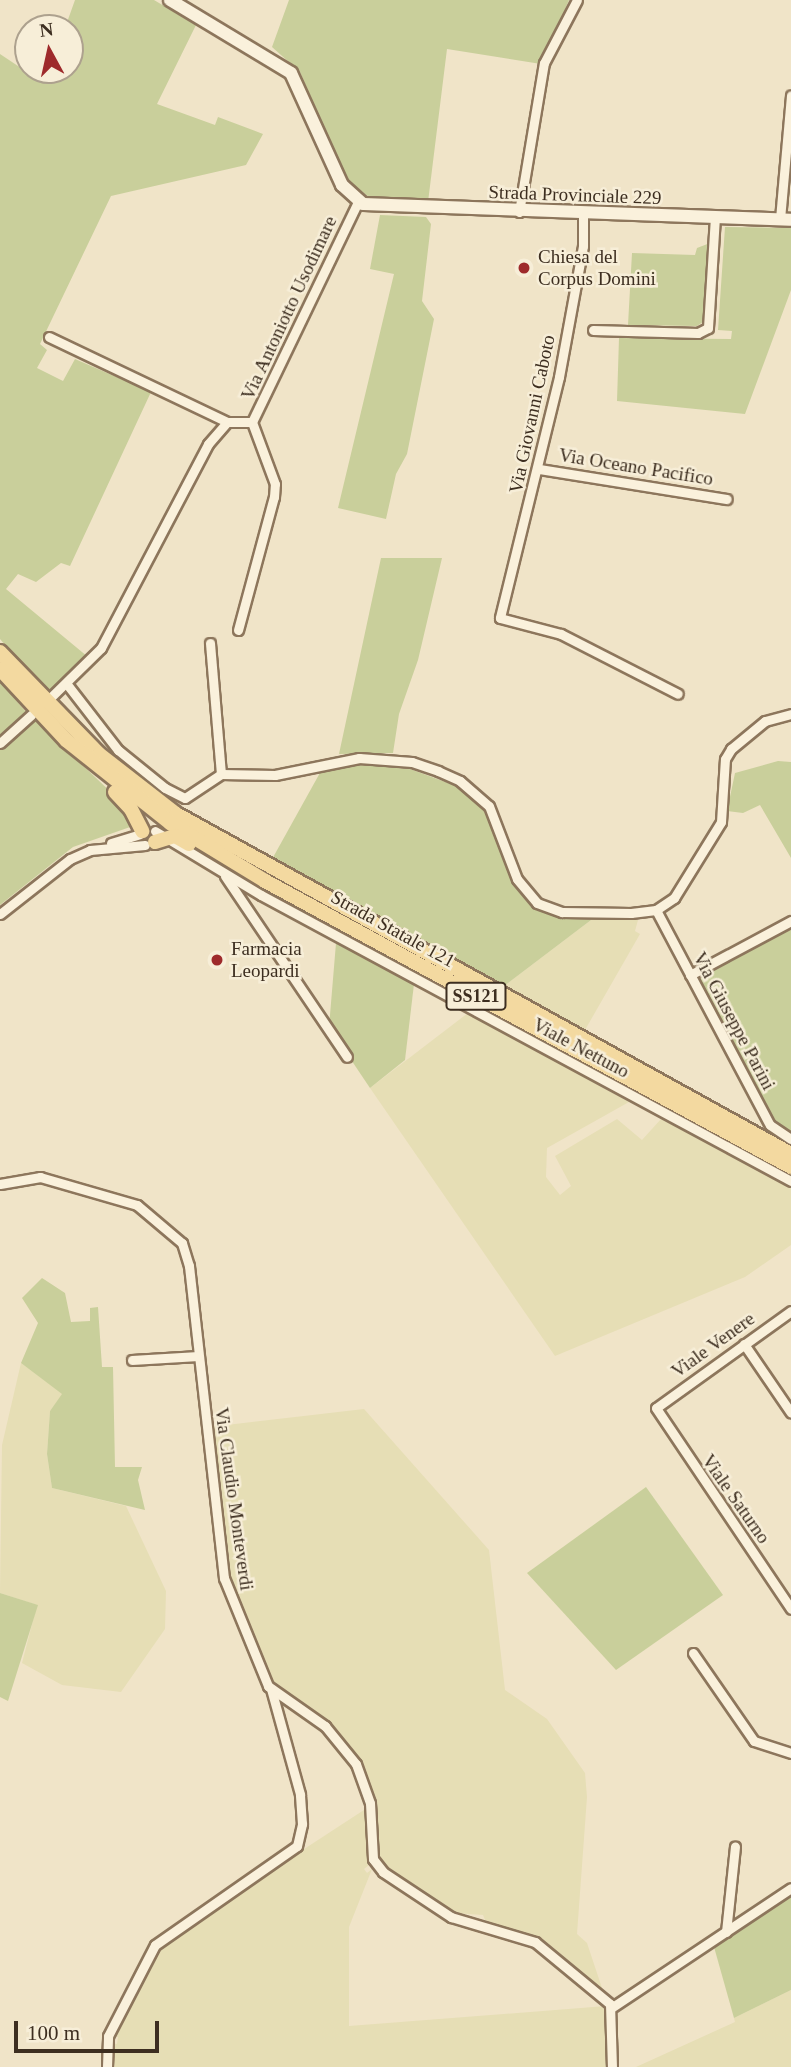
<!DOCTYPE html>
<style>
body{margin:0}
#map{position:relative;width:791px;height:2067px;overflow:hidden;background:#f0e4c8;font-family:Georgia,serif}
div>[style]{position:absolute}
.farmland>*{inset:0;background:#e6deb5}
.green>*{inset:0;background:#c9cf9b}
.roads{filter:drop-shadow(2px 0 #8d765c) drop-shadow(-2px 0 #8d765c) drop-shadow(0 2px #8d765c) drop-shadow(0 -2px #8d765c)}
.street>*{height:9px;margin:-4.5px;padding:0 4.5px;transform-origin:4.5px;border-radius:4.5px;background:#faf1dc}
.secondary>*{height:12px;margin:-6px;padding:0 6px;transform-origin:6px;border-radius:6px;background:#faf1dc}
.primary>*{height:14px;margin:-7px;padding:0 7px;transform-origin:7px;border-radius:7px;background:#f3d9a0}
.dots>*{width:19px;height:19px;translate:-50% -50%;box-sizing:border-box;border:4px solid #f7eed8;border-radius:50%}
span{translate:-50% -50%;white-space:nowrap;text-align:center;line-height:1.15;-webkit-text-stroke:5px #f7eed8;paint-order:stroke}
.shield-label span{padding:2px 5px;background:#f7eed8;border:2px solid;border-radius:5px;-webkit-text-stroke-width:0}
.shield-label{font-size:18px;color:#3d2e20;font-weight:700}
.street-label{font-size:19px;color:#3d2e20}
.poi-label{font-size:19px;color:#3d2e20}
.left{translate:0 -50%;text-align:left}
.north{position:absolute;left:14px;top:14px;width:70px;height:70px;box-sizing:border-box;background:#f7eed8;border:2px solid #ada18e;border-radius:50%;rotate:352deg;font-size:19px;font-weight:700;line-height:28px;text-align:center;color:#3d2e20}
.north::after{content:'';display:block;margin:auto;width:24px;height:32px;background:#9e2a2b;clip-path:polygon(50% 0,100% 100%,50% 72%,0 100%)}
.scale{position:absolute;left:14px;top:2021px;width:145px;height:32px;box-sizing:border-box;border:4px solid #3d2e20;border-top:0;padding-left:9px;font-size:21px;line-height:24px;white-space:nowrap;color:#3d2e20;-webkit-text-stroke:5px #f7eed8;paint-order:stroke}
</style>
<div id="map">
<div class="farmland">
<i style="clip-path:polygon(595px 917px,638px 920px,635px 931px,640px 934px,585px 1030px,504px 986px)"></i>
<i style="clip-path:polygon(468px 1013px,629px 1102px,547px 1148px,546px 1177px,560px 1195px,571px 1186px,555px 1156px,617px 1119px,642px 1140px,661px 1119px,791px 1186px,791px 1245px,745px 1277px,555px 1356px,370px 1088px)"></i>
<i style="clip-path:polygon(21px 1363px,63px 1394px,50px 1411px,47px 1454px,52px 1488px,126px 1506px,166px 1591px,165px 1629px,121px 1692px,62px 1685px,22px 1663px,37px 1605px,0 1593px,2px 1445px)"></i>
<i style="clip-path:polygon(364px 1409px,489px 1550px,505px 1690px,547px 1719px,585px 1773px,587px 1797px,577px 1934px,587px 1943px,604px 1994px,548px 1946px,485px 1920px,483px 1915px,453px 1913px,388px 1871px,376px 1852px,372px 1789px,358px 1760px,335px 1730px,271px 1683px,228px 1577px,210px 1427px)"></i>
<i style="clip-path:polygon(367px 1808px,369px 1865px,364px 1869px,367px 1873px,372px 1869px,349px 1927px,349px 2026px,606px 2006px,607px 2067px,111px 2067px,111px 2043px,117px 2044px,118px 2037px,113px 2036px,148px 1961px,166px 1939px)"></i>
<i style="clip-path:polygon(791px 1990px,791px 2067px,636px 2067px,735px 2022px,734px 2018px)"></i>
</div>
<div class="green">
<i style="clip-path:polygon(75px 0,154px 0,196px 25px,157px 104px,215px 125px,218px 117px,263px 134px,246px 165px,111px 196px,40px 344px,47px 350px,37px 368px,63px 381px,75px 359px,151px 392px,70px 566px,61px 563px,36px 582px,18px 574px,6px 589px,88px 657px,46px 693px,0 639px,0 54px,30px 74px,34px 70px,70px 70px,70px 28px,65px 28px)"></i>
<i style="clip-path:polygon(289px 0,569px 0,541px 64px,447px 49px,428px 202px,369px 197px,346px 179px,300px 72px,272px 47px)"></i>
<i style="clip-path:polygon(380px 215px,426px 217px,431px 224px,422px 301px,434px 319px,407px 454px,396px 474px,386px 519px,338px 508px,394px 274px,370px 269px)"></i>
<i style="clip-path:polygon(725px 227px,791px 228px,791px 290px,745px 414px,617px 401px,619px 338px,731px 339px,732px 331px,718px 330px)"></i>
<i style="clip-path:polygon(710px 243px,703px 322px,697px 326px,628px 325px,632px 253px,695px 255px,697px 248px)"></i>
<i style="clip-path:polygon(381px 558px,442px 558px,418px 660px,399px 714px,393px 753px,339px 754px)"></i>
<i style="clip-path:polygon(0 681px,26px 712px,0 735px)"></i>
<i style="clip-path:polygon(33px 718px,116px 797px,133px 826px,73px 847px,0 905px,0 748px)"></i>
<i style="clip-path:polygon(778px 761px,791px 762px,791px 858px,760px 805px,743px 813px,727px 811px,735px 773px)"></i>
<i style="clip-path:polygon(362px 765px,410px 769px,459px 787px,485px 810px,524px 896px,553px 914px,595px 917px,504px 986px,271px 861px,321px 771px)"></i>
<i style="clip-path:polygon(791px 925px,791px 1136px,773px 1123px,696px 979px)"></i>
<i style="clip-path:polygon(336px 943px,414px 984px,405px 1060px,370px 1088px,329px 1027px)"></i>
<i style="clip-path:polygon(42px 1278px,65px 1293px,71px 1322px,90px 1321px,90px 1308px,98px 1307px,102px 1367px,113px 1367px,115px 1467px,142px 1467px,138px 1480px,145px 1510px,52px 1488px,47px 1454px,50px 1411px,62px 1394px,21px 1363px,38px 1323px,22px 1298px)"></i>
<i style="clip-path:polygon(646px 1487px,723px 1595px,616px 1670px,527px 1573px)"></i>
<i style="clip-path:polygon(0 1593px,38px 1605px,8px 1701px,0 1697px)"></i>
<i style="clip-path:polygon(791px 1894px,791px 1990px,734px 2018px,714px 1947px)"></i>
</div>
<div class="roads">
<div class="street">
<i style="left:519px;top:212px;width:151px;rotate:-80.5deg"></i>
<i style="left:544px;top:63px;width:71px;rotate:-62.4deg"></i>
<i style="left:583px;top:214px;width:32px;rotate:90deg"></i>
<i style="left:583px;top:246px;width:133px;rotate:100.4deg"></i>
<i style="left:559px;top:377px;width:248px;rotate:103.8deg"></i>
<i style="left:500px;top:618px;width:63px;rotate:14.7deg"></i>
<i style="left:561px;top:634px;width:131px;rotate:27.1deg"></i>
<i style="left:780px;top:219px;width:124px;rotate:-84.9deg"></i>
<i style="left:593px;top:330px;width:105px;rotate:1.6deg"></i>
<i style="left:698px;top:333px;width:11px;rotate:-27deg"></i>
<i style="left:708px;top:328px;width:110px;rotate:-86.4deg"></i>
<i style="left:49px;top:337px;width:197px;rotate:25.5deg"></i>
<i style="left:227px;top:422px;width:25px"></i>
<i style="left:539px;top:469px;width:190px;rotate:9.1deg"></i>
<i style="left:238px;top:630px;width:138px;rotate:-74.9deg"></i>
<i style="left:274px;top:497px;width:13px;rotate:-86deg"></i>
<i style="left:275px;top:484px;width:66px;rotate:-110.4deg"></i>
<i style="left:252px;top:422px;width:244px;rotate:-64.3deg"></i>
<i style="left:210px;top:643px;width:131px;rotate:85.2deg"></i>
<i style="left:66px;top:683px;width:85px;rotate:52.2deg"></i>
<i style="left:118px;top:750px;width:60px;rotate:39deg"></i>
<i style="left:165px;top:788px;width:22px;rotate:27deg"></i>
<i style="left:185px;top:798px;width:43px;rotate:-33.7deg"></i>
<i style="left:221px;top:774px;width:54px;rotate:1.1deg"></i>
<i style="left:275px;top:775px;width:86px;rotate:-11.4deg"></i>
<i style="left:359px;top:758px;width:53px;rotate:4.3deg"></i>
<i style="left:412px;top:762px;width:28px;rotate:19deg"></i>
<i style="left:438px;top:771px;width:24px;rotate:24deg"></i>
<i style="left:460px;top:781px;width:38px;rotate:41deg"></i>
<i style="left:489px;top:806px;width:78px;rotate:69deg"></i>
<i style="left:517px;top:879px;width:31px;rotate:50deg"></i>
<i style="left:537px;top:903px;width:27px;rotate:20deg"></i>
<i style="left:562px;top:912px;width:69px;rotate:0.8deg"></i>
<i style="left:631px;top:913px;width:25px;rotate:-7deg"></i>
<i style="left:656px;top:910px;width:22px;rotate:-34deg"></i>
<i style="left:674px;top:898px;width:89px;rotate:-58.3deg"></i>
<i style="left:721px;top:822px;width:63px;rotate:-86.4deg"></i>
<i style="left:725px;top:759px;width:12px;rotate:-59deg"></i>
<i style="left:731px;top:749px;width:44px;rotate:-39.5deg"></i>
<i style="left:765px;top:721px;width:27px;rotate:-15deg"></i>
<i style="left:50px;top:698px;width:71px;rotate:-44.4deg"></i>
<i style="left:101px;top:648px;width:230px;rotate:-62.3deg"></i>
<i style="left:208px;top:444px;width:29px;rotate:-49deg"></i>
<i style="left:0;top:743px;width:42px;rotate:-42.1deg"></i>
<i style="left:155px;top:831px;width:124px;rotate:31.1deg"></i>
<i style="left:261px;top:895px;width:602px;rotate:28.35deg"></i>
<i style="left:111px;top:843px;width:30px;rotate:-17deg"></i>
<i style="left:225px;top:876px;width:218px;rotate:56deg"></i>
<i style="left:656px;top:910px;width:243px;rotate:62.1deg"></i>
<i style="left:770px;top:1125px;width:25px;rotate:34deg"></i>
<i style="left:0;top:914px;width:89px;rotate:-38.2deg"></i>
<i style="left:70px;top:859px;width:22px;rotate:-24deg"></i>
<i style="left:90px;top:850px;width:55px;rotate:-5.2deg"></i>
<i style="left:690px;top:975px;width:115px;rotate:-28.1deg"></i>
<i style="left:0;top:1184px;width:41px;rotate:-9.9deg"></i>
<i style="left:40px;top:1177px;width:101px;rotate:16.1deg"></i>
<i style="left:137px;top:1205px;width:59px;rotate:40.2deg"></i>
<i style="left:182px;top:1243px;width:24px;rotate:73deg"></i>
<i style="left:189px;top:1266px;width:314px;rotate:83.6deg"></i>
<i style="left:224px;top:1578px;width:117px;rotate:67.8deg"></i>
<i style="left:268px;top:1686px;width:70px;rotate:35.1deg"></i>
<i style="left:325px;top:1726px;width:49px;rotate:50.8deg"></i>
<i style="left:356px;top:1764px;width:41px;rotate:70.3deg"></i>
<i style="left:370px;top:1803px;width:56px;rotate:86.9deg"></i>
<i style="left:373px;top:1859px;width:16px;rotate:52deg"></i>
<i style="left:383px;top:1872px;width:82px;rotate:33.5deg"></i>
<i style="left:451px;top:1917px;width:88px;rotate:16.6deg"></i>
<i style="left:535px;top:1942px;width:97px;rotate:39.6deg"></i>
<i style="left:610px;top:2004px;width:63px;rotate:88.2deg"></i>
<i style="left:791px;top:1311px;width:166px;rotate:144.3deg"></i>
<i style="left:656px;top:1408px;width:242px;rotate:56.1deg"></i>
<i style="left:744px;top:1344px;width:83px;rotate:55.7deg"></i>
<i style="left:132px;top:1360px;width:66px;rotate:-3.5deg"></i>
<i style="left:693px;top:1653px;width:107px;rotate:55.3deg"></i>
<i style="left:754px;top:1741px;width:39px;rotate:18deg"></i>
<i style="left:726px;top:1932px;width:86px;rotate:-84deg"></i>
<i style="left:611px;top:2008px;width:216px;rotate:-33.7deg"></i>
<i style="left:107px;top:2067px;width:31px;rotate:-88deg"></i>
<i style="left:108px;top:2036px;width:102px;rotate:-62.7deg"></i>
<i style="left:155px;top:1945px;width:173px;rotate:-34.9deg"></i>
<i style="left:297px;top:1846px;width:23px;rotate:-77deg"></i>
<i style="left:302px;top:1824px;width:30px;rotate:-94deg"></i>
<i style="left:300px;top:1794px;width:109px;rotate:-105.4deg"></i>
</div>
<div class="secondary">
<i style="left:170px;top:0;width:141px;rotate:31.1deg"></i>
<i style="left:291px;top:73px;width:123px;rotate:65.5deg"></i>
<i style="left:342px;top:185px;width:28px;rotate:42deg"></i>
<i style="left:363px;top:204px;width:428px;rotate:2.1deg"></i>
</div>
<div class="primary">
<i style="left:0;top:652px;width:142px;rotate:45.9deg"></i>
<i style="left:99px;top:754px;width:98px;rotate:37.9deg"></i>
<i style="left:176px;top:814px;width:703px;rotate:28.94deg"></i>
<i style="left:0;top:669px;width:98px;rotate:47.1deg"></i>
<i style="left:67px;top:741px;width:132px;rotate:38.5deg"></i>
<i style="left:170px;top:823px;width:111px;rotate:31.4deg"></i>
<i style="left:265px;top:881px;width:599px;rotate:28.53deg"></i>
<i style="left:115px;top:792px;width:23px;rotate:47deg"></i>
<i style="left:131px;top:809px;width:25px;rotate:63deg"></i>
<i style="left:155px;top:842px;width:21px;rotate:-17deg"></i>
<i style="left:175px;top:836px;width:16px;rotate:30deg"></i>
</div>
</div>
<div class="dots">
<i style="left:524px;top:268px;background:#9e2a2b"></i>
<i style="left:217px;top:960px;background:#9e2a2b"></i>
</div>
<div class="shield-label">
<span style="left:476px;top:996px">SS121</span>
</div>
<div class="street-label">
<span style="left:575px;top:195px;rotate:2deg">Strada Provinciale 229</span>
<span style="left:289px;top:308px;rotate:-65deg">Via Antoniotto Usodimare</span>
<span style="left:532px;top:414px;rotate:-78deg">Via Giovanni Caboto</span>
<span style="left:636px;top:467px;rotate:9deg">Via Oceano Pacifico</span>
<span style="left:393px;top:929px;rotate:29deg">Strada Statale 121</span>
<span style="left:734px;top:1021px;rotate:62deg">Via Giuseppe Parini</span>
<span style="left:581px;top:1048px;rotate:28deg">Viale Nettuno</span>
<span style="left:713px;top:1345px;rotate:-36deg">Viale Venere</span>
<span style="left:234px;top:1499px;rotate:82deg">Via Claudio Monteverdi</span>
<span style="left:736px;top:1499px;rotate:55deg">Viale Saturno</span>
</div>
<div class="poi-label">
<span class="left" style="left:538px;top:268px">Chiesa del<br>Corpus Domini</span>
<span class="left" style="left:231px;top:960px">Farmacia<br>Leopardi</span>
</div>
<div class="north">N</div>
<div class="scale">100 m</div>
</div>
